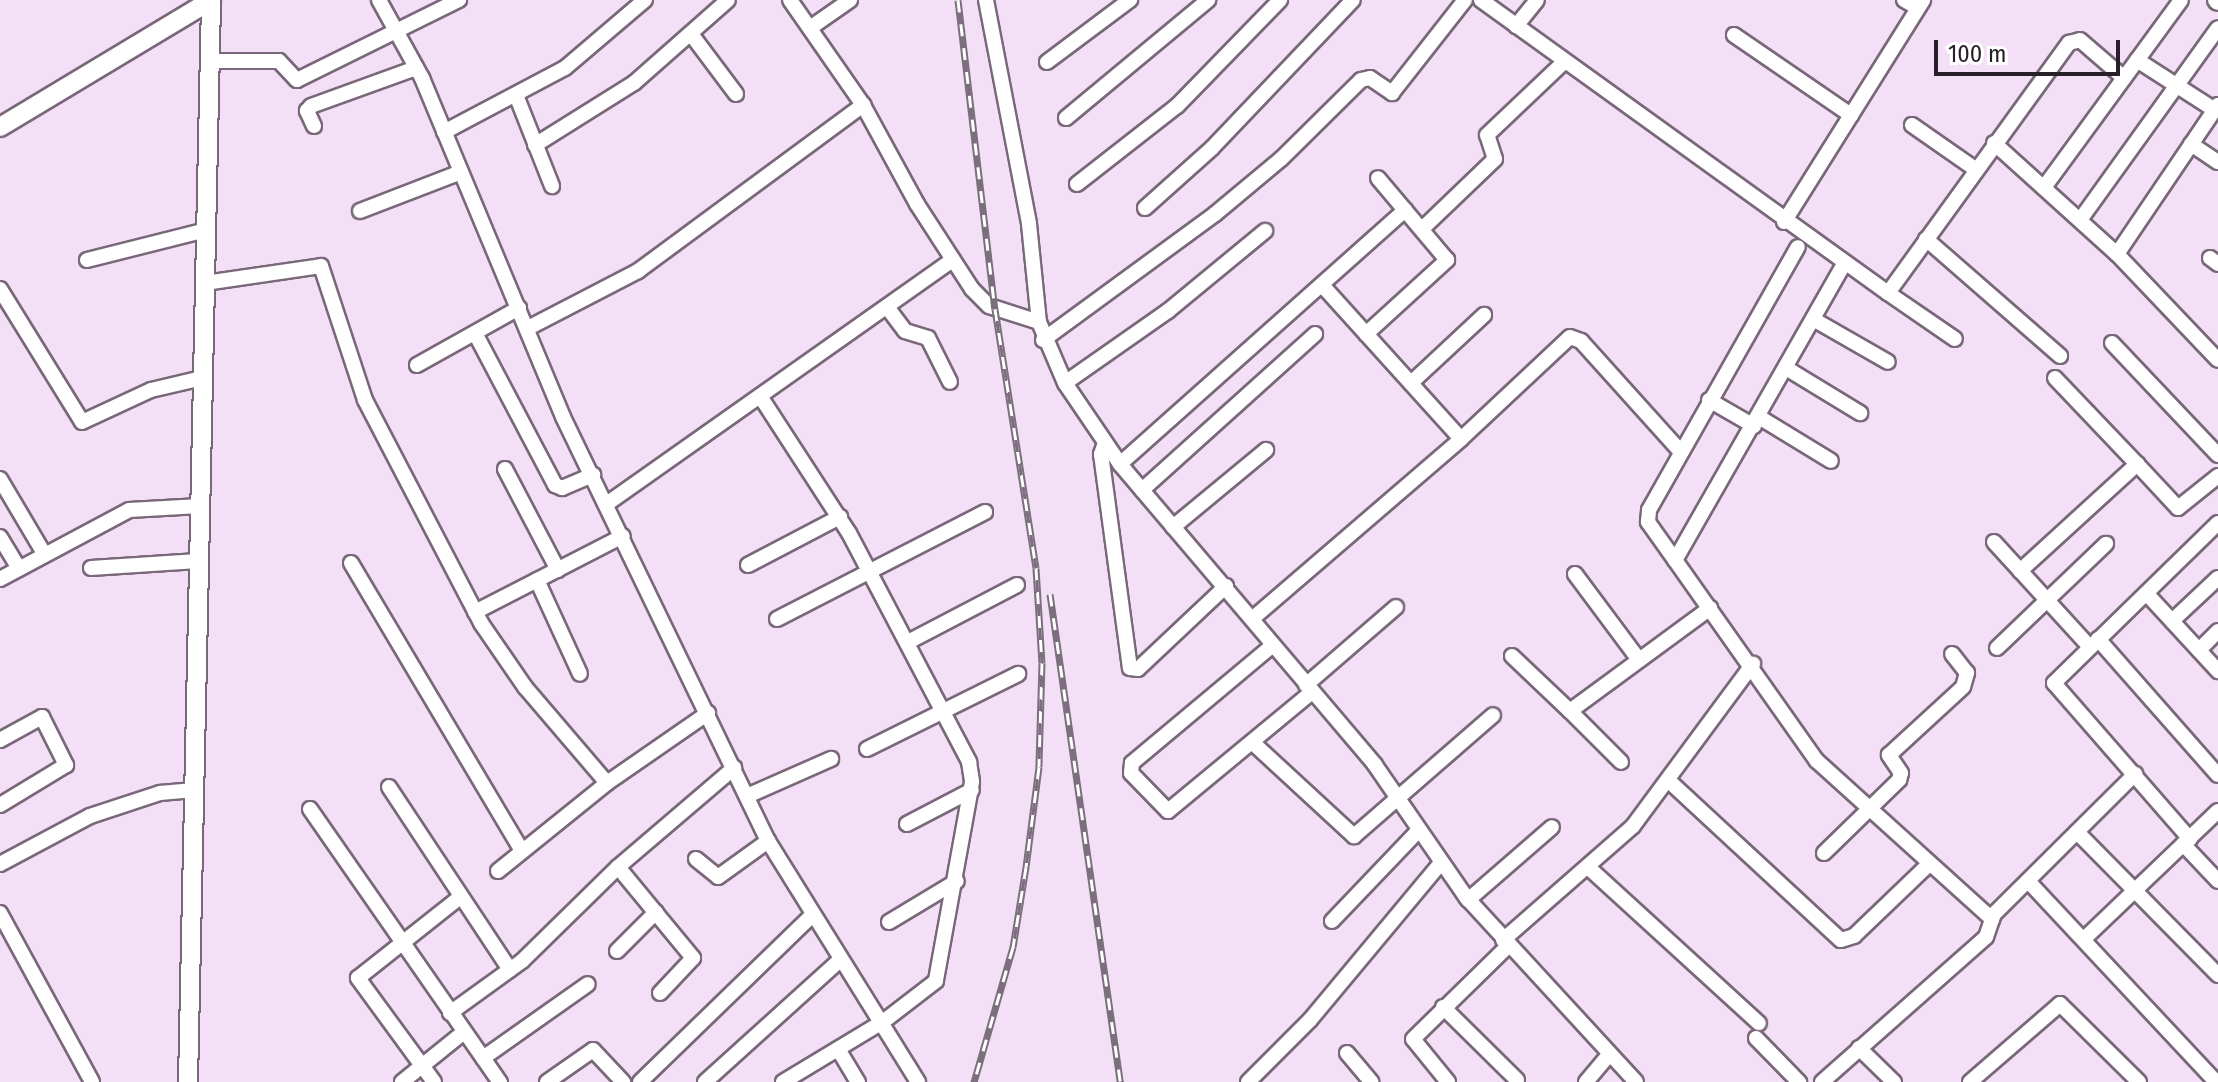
<!DOCTYPE html>
<style>
body{margin:0}
#map{position:relative;width:2218px;height:1082px;overflow:hidden;background:#f4e0f6;font-family:"Fira Sans Condensed",sans-serif}
div>[style]{position:absolute}
.roads{filter:drop-shadow(2px 0 #79677a) drop-shadow(-2px 0 #79677a) drop-shadow(0 2px #79677a) drop-shadow(0 -2px #79677a)}
.street>*{height:14px;margin:-7px;padding:0 7px;transform-origin:7px;border-radius:7px;background:#fff}
.secondary>*{height:18px;margin:-9px;padding:0 9px;transform-origin:9px;border-radius:9px;background:#fff}
.rail>*{height:7px;margin-top:-3.5px;transform-origin:0;background:repeating-linear-gradient(90deg,#fff 0 12px,#7b6f7d 0 24px);box-sizing:border-box;border-block:2px solid #7b6f7d}
span{translate:-50% -50%;white-space:nowrap;text-align:center;line-height:1.15;-webkit-text-stroke:8px #fff;paint-order:stroke}
.scale{position:absolute;left:1934px;top:40px;width:186px;height:36px;box-sizing:border-box;border:4px solid #272028;border-top:0;padding-left:10px;font-size:24px;line-height:28px;white-space:nowrap;color:#272028;-webkit-text-stroke:6px #fff;paint-order:stroke}
</style>
<div id="map">
<div class="roads">
<div class="street">
<i style="left:379px;top:0;width:89px;rotate:61.1deg"></i>
<i style="left:422px;top:78px;width:367px;rotate:67.4deg"></i>
<i style="left:563px;top:417px;width:471px;rotate:64.2deg"></i>
<i style="left:768px;top:841px;width:284px;rotate:58.1deg"></i>
<i style="left:790px;top:0;width:128px;rotate:55.2deg"></i>
<i style="left:863px;top:105px;width:113px;rotate:61.4deg"></i>
<i style="left:917px;top:204px;width:101px;rotate:57.1deg"></i>
<i style="left:972px;top:289px;width:24px;rotate:45deg"></i>
<i style="left:989px;top:306px;width:52px;rotate:17.7deg"></i>
<i style="left:986px;top:0;width:228px;rotate:79.1deg"></i>
<i style="left:1029px;top:224px;width:99px;rotate:84.2deg"></i>
<i style="left:1039px;top:322px;width:66px;rotate:66.9deg"></i>
<i style="left:1065px;top:383px;width:98px;rotate:55.8deg"></i>
<i style="left:1120px;top:464px;width:394px;rotate:49.7deg"></i>
<i style="left:1375px;top:765px;width:160px;rotate:55.4deg"></i>
<i style="left:1466px;top:897px;width:251px;rotate:47.4deg"></i>
<i style="left:1481px;top:0;width:501px;rotate:35.75deg"></i>
<i style="left:1888px;top:293px;width:309px;rotate:-54.1deg"></i>
<i style="left:2069px;top:43px;width:11px;rotate:-15deg"></i>
<i style="left:2080px;top:40px;width:58px;rotate:40.8deg"></i>
<i style="left:1904px;top:0;width:16px;rotate:30deg"></i>
<i style="left:1516px;top:26px;width:33px;rotate:-51deg"></i>
<i style="left:810px;top:28px;width:49px;rotate:-35deg"></i>
<i style="left:691px;top:34px;width:75px;rotate:53.1deg"></i>
<i style="left:1734px;top:35px;width:142px;rotate:34.4deg"></i>
<i style="left:2137px;top:60px;width:93px;rotate:32.7deg"></i>
<i style="left:210px;top:61px;width:69px"></i>
<i style="left:279px;top:61px;width:26px;rotate:47deg"></i>
<i style="left:297px;top:80px;width:181px;rotate:-26.3deg"></i>
<i style="left:1047px;top:62px;width:104px;rotate:-36.8deg"></i>
<i style="left:516px;top:95px;width:98px;rotate:68.4deg"></i>
<i style="left:1066px;top:118px;width:185px;rotate:-39.7deg"></i>
<i style="left:1912px;top:125px;width:77px;rotate:34.9deg"></i>
<i style="left:314px;top:126px;width:17px;rotate:-115deg"></i>
<i style="left:307px;top:111px;width:6px;rotate:-51deg"></i>
<i style="left:311px;top:106px;width:112px;rotate:-19.9deg"></i>
<i style="left:444px;top:132px;width:137px;rotate:-27.9deg"></i>
<i style="left:565px;top:68px;width:105px;rotate:-40.4deg"></i>
<i style="left:1994px;top:143px;width:166px;rotate:42.1deg"></i>
<i style="left:2117px;top:254px;width:146px;rotate:46.4deg"></i>
<i style="left:2191px;top:144px;width:32px;rotate:34deg"></i>
<i style="left:535px;top:145px;width:117px;rotate:-32.1deg"></i>
<i style="left:634px;top:83px;width:125px;rotate:-41.4deg"></i>
<i style="left:1077px;top:184px;width:127px;rotate:-38deg"></i>
<i style="left:1177px;top:106px;width:148px;rotate:-45.8deg"></i>
<i style="left:2045px;top:186px;width:230px;rotate:-53.8deg"></i>
<i style="left:1145px;top:208px;width:90px;rotate:-41.8deg"></i>
<i style="left:1212px;top:148px;width:204px;rotate:-46.4deg"></i>
<i style="left:360px;top:211px;width:108px;rotate:-21.1deg"></i>
<i style="left:2080px;top:220px;width:236px;rotate:-54.3deg"></i>
<i style="left:1784px;top:222px;width:262px;rotate:-57.9deg"></i>
<i style="left:1422px;top:229px;width:101px;rotate:-43.8deg"></i>
<i style="left:1495px;top:159px;width:25px;rotate:-108deg"></i>
<i style="left:1487px;top:135px;width:106px;rotate:-43.5deg"></i>
<i style="left:1926px;top:239px;width:178px;rotate:41.1deg"></i>
<i style="left:2117px;top:254px;width:180px;rotate:-55.9deg"></i>
<i style="left:2210px;top:258px;width:10px;rotate:37deg"></i>
<i style="left:87px;top:260px;width:123px;rotate:-14.1deg"></i>
<i style="left:1844px;top:264px;width:341px;rotate:119.7deg"></i>
<i style="left:1675px;top:560px;width:246px;rotate:54.8deg"></i>
<i style="left:1817px;top:761px;width:236px;rotate:42.1deg"></i>
<i style="left:205px;top:283px;width:117px;rotate:-8.3deg"></i>
<i style="left:321px;top:266px;width:141px;rotate:71.8deg"></i>
<i style="left:365px;top:400px;width:251px;rotate:62.5deg"></i>
<i style="left:481px;top:623px;width:78px;rotate:55.5deg"></i>
<i style="left:525px;top:687px;width:126px;rotate:49.5deg"></i>
<i style="left:1322px;top:285px;width:207px;rotate:47.9deg"></i>
<i style="left:0;top:289px;width:156px;rotate:58.3deg"></i>
<i style="left:82px;top:422px;width:76px;rotate:-24.9deg"></i>
<i style="left:151px;top:390px;width:52px;rotate:-13.2deg"></i>
<i style="left:1888px;top:293px;width:81px;rotate:34.5deg"></i>
<i style="left:887px;top:307px;width:30px;rotate:53deg"></i>
<i style="left:905px;top:331px;width:24px;rotate:17deg"></i>
<i style="left:928px;top:338px;width:49px;rotate:63.4deg"></i>
<i style="left:1813px;top:319px;width:86px;rotate:29.8deg"></i>
<i style="left:528px;top:328px;width:124px;rotate:-27.4deg"></i>
<i style="left:638px;top:271px;width:280px;rotate:-36.4deg"></i>
<i style="left:475px;top:333px;width:172px;rotate:62.2deg"></i>
<i style="left:555px;top:485px;width:8px;rotate:23deg"></i>
<i style="left:562px;top:488px;width:34px;rotate:-23deg"></i>
<i style="left:1366px;top:334px;width:110px;rotate:-42.4deg"></i>
<i style="left:1447px;top:260px;width:107px;rotate:-130.1deg"></i>
<i style="left:1043px;top:340px;width:213px;rotate:-36.2deg"></i>
<i style="left:1215px;top:214px;width:86px;rotate:-39.8deg"></i>
<i style="left:1281px;top:159px;width:112px;rotate:-44.6deg"></i>
<i style="left:1361px;top:80px;width:9px;rotate:-13deg"></i>
<i style="left:1370px;top:78px;width:27px;rotate:34deg"></i>
<i style="left:1392px;top:93px;width:118px;rotate:-51.9deg"></i>
<i style="left:2112px;top:343px;width:154px;rotate:46.6deg"></i>
<i style="left:417px;top:365px;width:117px;rotate:-29.2deg"></i>
<i style="left:1786px;top:368px;width:87px;rotate:31.3deg"></i>
<i style="left:2055px;top:378px;width:119px;rotate:46.4deg"></i>
<i style="left:1065px;top:383px;width:126px;rotate:-35deg"></i>
<i style="left:1168px;top:311px;width:126px;rotate:-39.5deg"></i>
<i style="left:1411px;top:383px;width:100px;rotate:-43deg"></i>
<i style="left:760px;top:396px;width:163px;rotate:57deg"></i>
<i style="left:849px;top:533px;width:259px;rotate:62.3deg"></i>
<i style="left:969px;top:762px;width:20px;rotate:81deg"></i>
<i style="left:972px;top:782px;width:202px;rotate:100.3deg"></i>
<i style="left:936px;top:981px;width:66px;rotate:142.4deg"></i>
<i style="left:884px;top:1021px;width:118px;rotate:148.9deg"></i>
<i style="left:1709px;top:400px;width:52px;rotate:30deg"></i>
<i style="left:1759px;top:417px;width:84px;rotate:31.4deg"></i>
<i style="left:1105px;top:443px;width:12px;rotate:110deg"></i>
<i style="left:1101px;top:454px;width:216px;rotate:82.3deg"></i>
<i style="left:1130px;top:668px;width:8px;rotate:7deg"></i>
<i style="left:1138px;top:669px;width:121px;rotate:-43.3deg"></i>
<i style="left:1120px;top:464px;width:382px;rotate:-41.7deg"></i>
<i style="left:505px;top:469px;width:114px;rotate:62.3deg"></i>
<i style="left:0;top:479px;width:88px;rotate:59.4deg"></i>
<i style="left:1142px;top:490px;width:233px;rotate:-42deg"></i>
<i style="left:608px;top:503px;width:421px;rotate:-35.2deg"></i>
<i style="left:1173px;top:527px;width:121px;rotate:-39.6deg"></i>
<i style="left:0;top:537px;width:37px;rotate:59deg"></i>
<i style="left:1994px;top:542px;width:142px;rotate:47.6deg"></i>
<i style="left:1675px;top:560px;width:47px;rotate:-125.4deg"></i>
<i style="left:1648px;top:522px;width:12px;rotate:-85deg"></i>
<i style="left:1649px;top:510px;width:302px;rotate:-60.5deg"></i>
<i style="left:351px;top:563px;width:335px;rotate:59.3deg"></i>
<i style="left:748px;top:565px;width:104px;rotate:-27.6deg"></i>
<i style="left:91px;top:568px;width:107px;rotate:-3.7deg"></i>
<i style="left:2020px;top:571px;width:159px;rotate:-42.4deg"></i>
<i style="left:2137px;top:464px;width:60px;rotate:47deg"></i>
<i style="left:2178px;top:508px;width:51px;rotate:-38.7deg"></i>
<i style="left:1575px;top:574px;width:107px;rotate:53.3deg"></i>
<i style="left:0;top:579px;width:146px;rotate:-28.1deg"></i>
<i style="left:129px;top:510px;width:71px;rotate:-3.2deg"></i>
<i style="left:537px;top:580px;width:103px;rotate:65.4deg"></i>
<i style="left:2147px;top:594px;width:105px;rotate:47.3deg"></i>
<i style="left:475px;top:612px;width:166px;rotate:-27.2deg"></i>
<i style="left:777px;top:619px;width:234px;rotate:-27.2deg"></i>
<i style="left:1252px;top:619px;width:276px;rotate:-40.7deg"></i>
<i style="left:1461px;top:439px;width:149px;rotate:-43.1deg"></i>
<i style="left:1570px;top:337px;width:12px;rotate:20deg"></i>
<i style="left:1581px;top:341px;width:148px;rotate:48deg"></i>
<i style="left:2172px;top:621px;width:63px;rotate:-43.1deg"></i>
<i style="left:2098px;top:639px;width:181px;rotate:48.6deg"></i>
<i style="left:908px;top:642px;width:123px;rotate:-27.6deg"></i>
<i style="left:1273px;top:645px;width:184px;rotate:140.1deg"></i>
<i style="left:1132px;top:763px;width:10px;rotate:96deg"></i>
<i style="left:1131px;top:773px;width:53px;rotate:45.8deg"></i>
<i style="left:1168px;top:811px;width:187px;rotate:-39.6deg"></i>
<i style="left:1997px;top:648px;width:151px;rotate:-43.7deg"></i>
<i style="left:2199px;top:650px;width:27px;rotate:-45deg"></i>
<i style="left:1512px;top:656px;width:80px;rotate:43.5deg"></i>
<i style="left:1570px;top:711px;width:174px;rotate:-36.3deg"></i>
<i style="left:1306px;top:685px;width:119px;rotate:-40.9deg"></i>
<i style="left:1570px;top:711px;width:72px;rotate:45deg"></i>
<i style="left:0;top:740px;width:48px;rotate:-28.7deg"></i>
<i style="left:42px;top:717px;width:54px;rotate:63.4deg"></i>
<i style="left:66px;top:765px;width:77px;rotate:148.8deg"></i>
<i style="left:1252px;top:742px;width:139px;rotate:42.7deg"></i>
<i style="left:1354px;top:836px;width:184px;rotate:-41deg"></i>
<i style="left:867px;top:749px;width:169px;rotate:-26.4deg"></i>
<i style="left:1669px;top:781px;width:234px;rotate:42.8deg"></i>
<i style="left:1841px;top:940px;width:14px;rotate:-17deg"></i>
<i style="left:1854px;top:936px;width:105px;rotate:-43.8deg"></i>
<i style="left:389px;top:787px;width:219px;rotate:56.5deg"></i>
<i style="left:747px;top:796px;width:92px;rotate:-23.8deg"></i>
<i style="left:310px;top:809px;width:333px;rotate:55.2deg"></i>
<i style="left:907px;top:824px;width:73px;rotate:-27.6deg"></i>
<i style="left:2077px;top:832px;width:201px;rotate:45.4deg"></i>
<i style="left:2190px;top:839px;width:207px;rotate:-131.1deg"></i>
<i style="left:2054px;top:683px;width:229px;rotate:-44.3deg"></i>
<i style="left:2183px;top:844px;width:51px;rotate:46.6deg"></i>
<i style="left:1824px;top:853px;width:105px;rotate:-44.2deg"></i>
<i style="left:1899px;top:780px;width:7px;rotate:-74deg"></i>
<i style="left:1901px;top:773px;width:22px;rotate:-124deg"></i>
<i style="left:1889px;top:755px;width:100px;rotate:-42.6deg"></i>
<i style="left:1963px;top:687px;width:15px;rotate:-74deg"></i>
<i style="left:1967px;top:673px;width:24px;rotate:-128deg"></i>
<i style="left:696px;top:859px;width:28px;rotate:39deg"></i>
<i style="left:718px;top:877px;width:62px;rotate:-35.8deg"></i>
<i style="left:0;top:864px;width:102px;rotate:-28.1deg"></i>
<i style="left:90px;top:816px;width:74px;rotate:-18.2deg"></i>
<i style="left:160px;top:793px;width:34px;rotate:-5deg"></i>
<i style="left:618px;top:867px;width:118px;rotate:50.5deg"></i>
<i style="left:693px;top:958px;width:48px;rotate:133.3deg"></i>
<i style="left:1589px;top:868px;width:230px;rotate:42.4deg"></i>
<i style="left:498px;top:871px;width:140px;rotate:-38.9deg"></i>
<i style="left:607px;top:783px;width:123px;rotate:-34.7deg"></i>
<i style="left:2028px;top:881px;width:275px;rotate:46.9deg"></i>
<i style="left:1468px;top:900px;width:111px;rotate:-41deg"></i>
<i style="left:0;top:913px;width:192px;rotate:61.4deg"></i>
<i style="left:1332px;top:921px;width:126px;rotate:-46.3deg"></i>
<i style="left:889px;top:922px;width:79px;rotate:-31.1deg"></i>
<i style="left:2085px;top:938px;width:184px;rotate:-43.7deg"></i>
<i style="left:1503px;top:940px;width:173px;rotate:-41.2deg"></i>
<i style="left:1633px;top:826px;width:202px;rotate:-53.5deg"></i>
<i style="left:617px;top:951px;width:55px;rotate:-45deg"></i>
<i style="left:1443px;top:1007px;width:104px;rotate:44.6deg"></i>
<i style="left:450px;top:1013px;width:89px;rotate:-35.8deg"></i>
<i style="left:522px;top:961px;width:134px;rotate:-44.4deg"></i>
<i style="left:618px;top:867px;width:153px;rotate:-40.5deg"></i>
<i style="left:1756px;top:1038px;width:62px;rotate:45.7deg"></i>
<i style="left:1859px;top:1048px;width:49px;rotate:44.2deg"></i>
<i style="left:838px;top:1049px;width:39px;rotate:59deg"></i>
<i style="left:1347px;top:1053px;width:38px;rotate:50deg"></i>
<i style="left:483px;top:1058px;width:128px;rotate:-35.2deg"></i>
<i style="left:402px;top:1082px;width:80px;rotate:-38.9deg"></i>
<i style="left:434px;top:1082px;width:129px;rotate:-126.2deg"></i>
<i style="left:358px;top:978px;width:129px;rotate:-38.4deg"></i>
<i style="left:547px;top:1082px;width:56px;rotate:-34.8deg"></i>
<i style="left:593px;top:1050px;width:44px;rotate:46.8deg"></i>
<i style="left:640px;top:1082px;width:238px;rotate:-44.1deg"></i>
<i style="left:705px;top:1082px;width:183px;rotate:-42.1deg"></i>
<i style="left:1248px;top:1082px;width:88px;rotate:-45deg"></i>
<i style="left:1310px;top:1020px;width:203px;rotate:-50.2deg"></i>
<i style="left:1448px;top:1082px;width:55px;rotate:-129.1deg"></i>
<i style="left:1413px;top:1039px;width:133px;rotate:-44.4deg"></i>
<i style="left:1586px;top:1082px;width:35px;rotate:-50deg"></i>
<i style="left:1822px;top:1082px;width:219px;rotate:-41.5deg"></i>
<i style="left:1986px;top:937px;width:24px;rotate:-71deg"></i>
<i style="left:1994px;top:914px;width:199px;rotate:-44.8deg"></i>
<i style="left:1970px;top:1082px;width:119px;rotate:-40.9deg"></i>
<i style="left:2060px;top:1004px;width:111px;rotate:44.6deg"></i>
</div>
<div class="secondary">
<i style="left:2217px;top:0;width:1px;rotate:45deg"></i>
<i style="left:0;top:127px;width:246px;rotate:-31deg"></i>
<i style="left:188px;top:1082px;width:1082px;rotate:-88.78deg"></i>
</div>
</div>
<div class="rail">
<i style="left:958px;top:0;width:311px;rotate:83.2deg"></i>
<i style="left:995px;top:309px;width:262px;rotate:81deg"></i>
<i style="left:1036px;top:568px;width:95px;rotate:86.4deg"></i>
<i style="left:1042px;top:663px;width:104px;rotate:91.7deg"></i>
<i style="left:1039px;top:767px;width:101px;rotate:97.4deg"></i>
<i style="left:1026px;top:867px;width:81px;rotate:99.2deg"></i>
<i style="left:1013px;top:947px;width:141px;rotate:106.1deg"></i>
<i style="left:1050px;top:594px;width:493px;rotate:81.8deg"></i>
</div>
<div class="scale">100 m</div>
</div>
